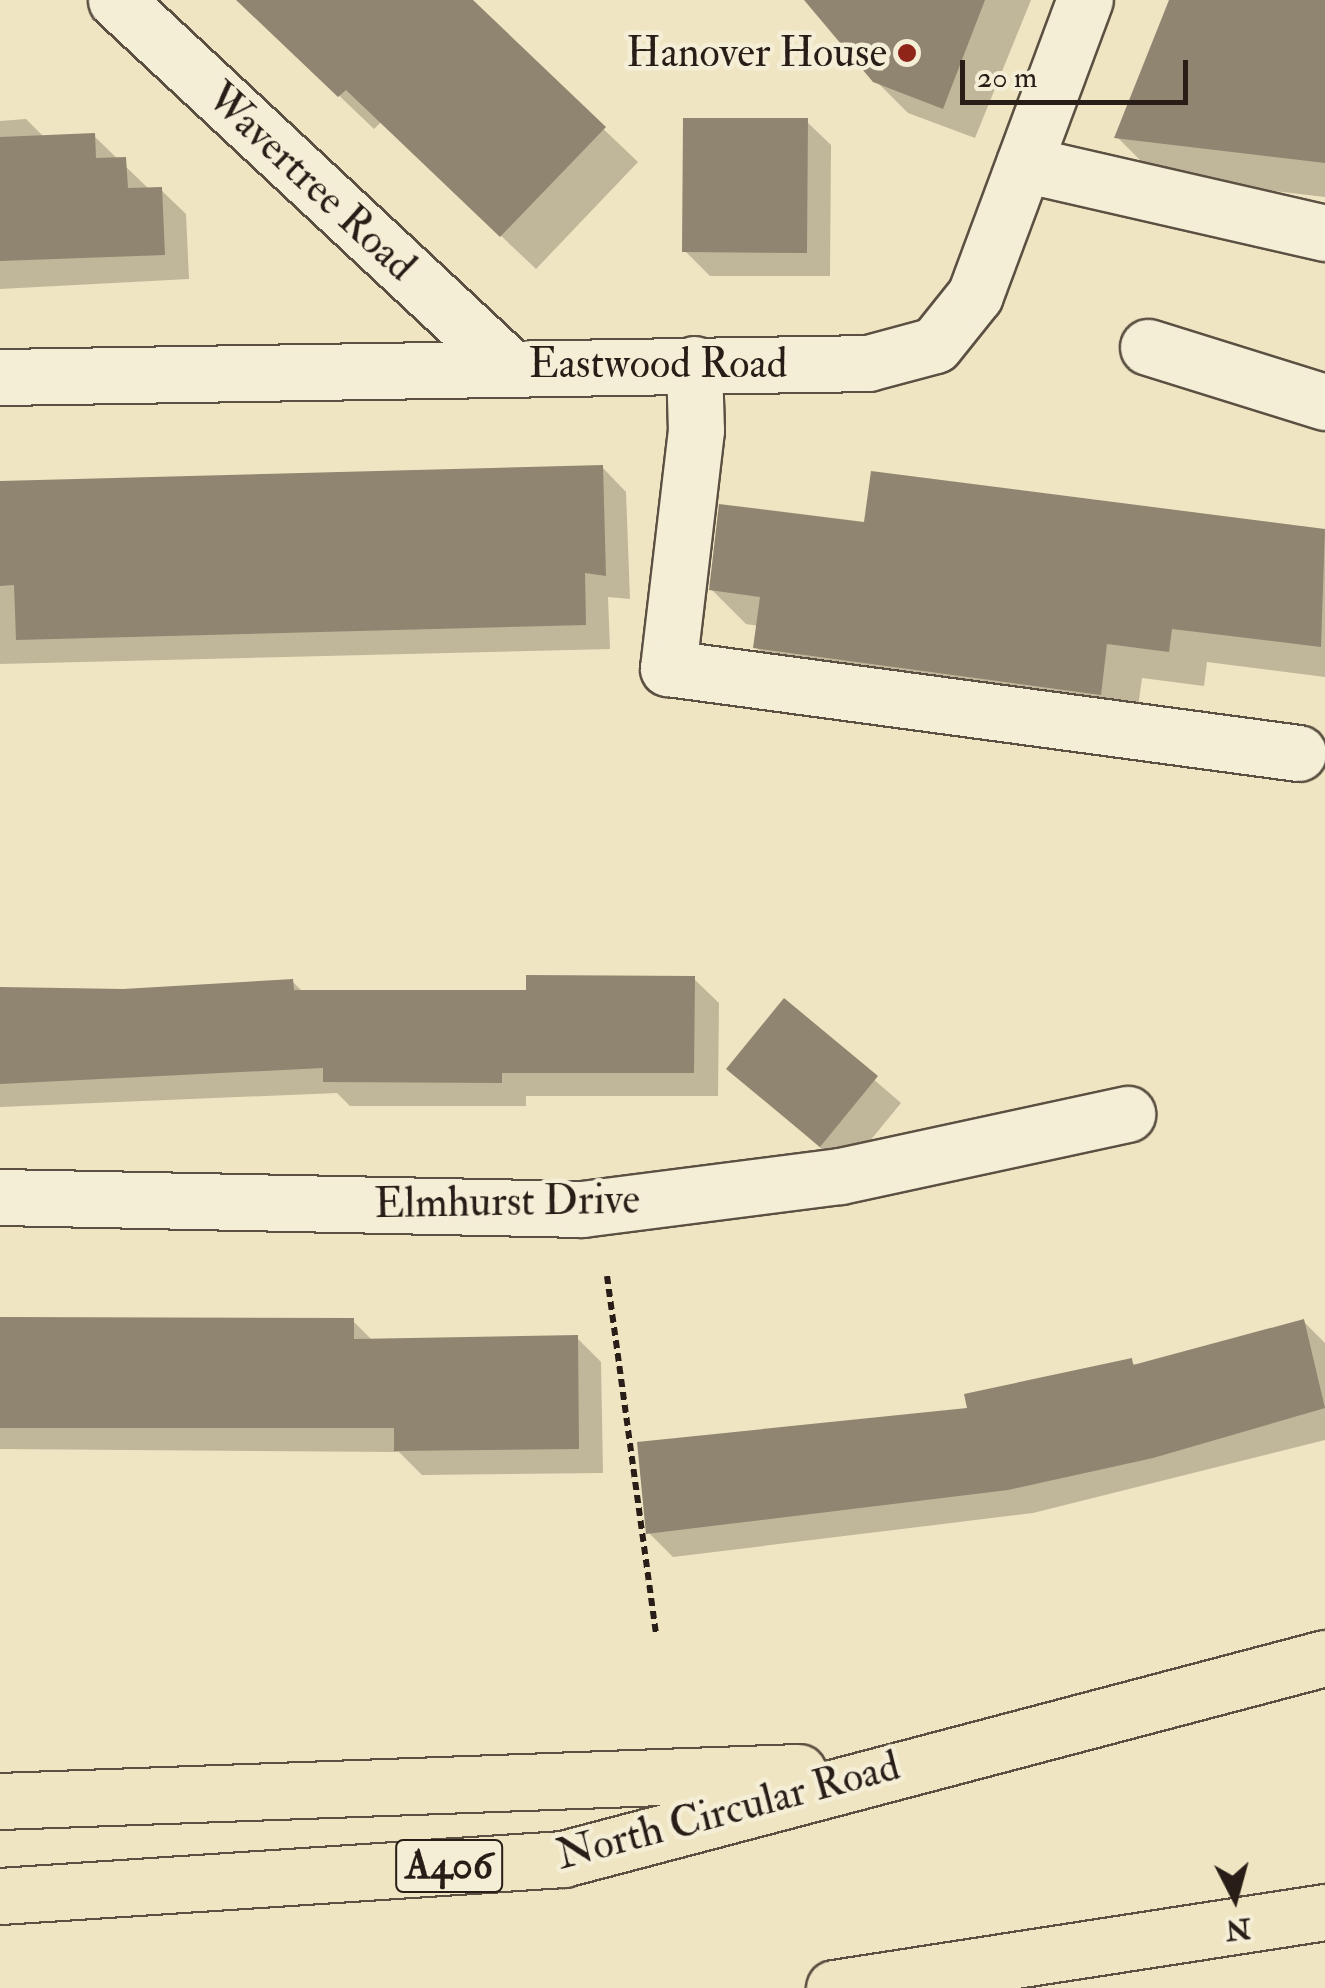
<!DOCTYPE html>
<style>
body{margin:0}
#map{position:relative;width:1325px;height:1988px;overflow:hidden;background:#f0e5c2;font-family:"IM FELL Double Pica",serif}
div>[style]{position:absolute}
.shadow>*{inset:0;background:#0003}
.building>*{inset:0;background:#908570}
.path>*{height:6px;margin-top:-3px;transform-origin:0;background:repeating-linear-gradient(90deg,#291e17 0 8px,transparent 0 13px)}
.roads{filter:drop-shadow(2px 0 #5b5042) drop-shadow(-2px 0 #5b5042) drop-shadow(0 2px #5b5042) drop-shadow(0 -2px #5b5042)}
.minor>*{height:55px;margin:-27.5px;padding:0 27.5px;transform-origin:27.5px;border-radius:27.5px;background:#f5eed7}
.highway>*{height:55px;margin:-27.5px;padding:0 27.5px;transform-origin:27.5px;border-radius:27.5px;background:#f0e5c2}
.dots>*{width:28px;height:28px;translate:-50% -50%;box-sizing:border-box;border:5px solid #f5eed7;border-radius:50%}
span{translate:-50% -50%;white-space:nowrap;text-align:center;line-height:1.15;-webkit-text-stroke:9px #f5eed7;paint-order:stroke}
.shield-label span{padding:2px 8px;background:#f5eed7;border:2px solid;border-radius:8px;-webkit-text-stroke-width:0}
.shield-label{font-size:40px;color:#291e17;font-weight:700}
.poi-label{font-size:42px;color:#291e17}
.right{translate:-100% -50%;text-align:right}
.street-label{font-size:42px;color:#291e17}
.north{position:absolute;left:1185px;top:1848px;width:100px;height:100px;-webkit-text-stroke:8px #f5eed7;paint-order:stroke;rotate:174deg;font-size:28px;font-weight:700;line-height:40px;text-align:center;color:#291e17}
.north::after{content:'';display:block;margin:auto;width:35px;height:45px;background:#291e17;clip-path:polygon(50% 0,100% 100%,50% 72%,0 100%)}
.scale{position:absolute;left:960px;top:60px;width:228px;height:45px;box-sizing:border-box;border:5px solid #291e17;border-top:0;padding-left:12px;font-size:30px;line-height:35px;white-space:nowrap;color:#291e17;-webkit-text-stroke:8px #f5eed7;paint-order:stroke}
</style>
<div id="map">
<div class="shadow">
<i style="clip-path:polygon(239px 0,468px 0,638px 162px,536px 269px,381px 122px,374px 129px)"></i>
<i style="clip-path:polygon(834px 0,1031px 0,975px 138px,908px 113px,875px 80px)"></i>
<i style="clip-path:polygon(1172px 0,1325px 0,1325px 197px,1157px 177px,1117px 137px)"></i>
<i style="clip-path:polygon(26px 119px,45px 138px,94px 136px,150px 190px,161px 190px,186px 214px,189px 279px,0 289px,0 121px)"></i>
<i style="clip-path:polygon(806px 121px,831px 145px,830px 276px,710px 276px,685px 251px)"></i>
<i style="clip-path:polygon(602px 467px,626px 492px,630px 599px,608px 597px,610px 649px,0 664px,0 485px)"></i>
<i style="clip-path:polygon(873px 474px,1325px 531px,1325px 677px,1207px 662px,1204px 686px,1142px 678px,1135px 729px,791px 682px,756px 647px,759px 626px,746px 624px,711px 589px,866px 525px)"></i>
<i style="clip-path:polygon(694px 979px,719px 1003px,718px 1096px,526px 1096px,526px 1106px,350px 1106px,337px 1093px,0 1107px,0 991px,64px 995px,292px 981px,303px 992px,528px 993px)"></i>
<i style="clip-path:polygon(784px 1002px,901px 1103px,846px 1170px,729px 1069px)"></i>
<i style="clip-path:polygon(353px 1321px,373px 1341px,577px 1338px,601px 1362px,603px 1473px,422px 1475px,399px 1452px,0 1449px,0 1323px)"></i>
<i style="clip-path:polygon(1303px 1321px,1325px 1343px,1325px 1440px,1033px 1513px,673px 1557px,649px 1533px,970px 1410px,1131px 1361px,1136px 1366px)"></i>
</div>
<div class="building">
<i style="clip-path:polygon(236px 0,473px 0,606px 127px,500px 237px,346px 90px,338px 97px)"></i>
<i style="clip-path:polygon(804px 0,985px 0,943px 109px,873px 82px)"></i>
<i style="clip-path:polygon(1169px 0,1325px 0,1325px 163px,1114px 138px)"></i>
<i style="clip-path:polygon(683px 118px,808px 118px,807px 253px,682px 252px)"></i>
<i style="clip-path:polygon(95px 133px,96px 158px,126px 157px,128px 188px,162px 187px,165px 255px,0 261px,0 137px)"></i>
<i style="clip-path:polygon(603px 465px,606px 576px,585px 573px,586px 625px,16px 640px,14px 585px,0 586px,0 481px)"></i>
<i style="clip-path:polygon(871px 471px,1325px 529px,1321px 647px,1172px 629px,1169px 652px,1107px 644px,1101px 695px,753px 648px,760px 597px,709px 590px,719px 504px,864px 522px)"></i>
<i style="clip-path:polygon(526px 975px,695px 976px,694px 1073px,502px 1073px,502px 1083px,323px 1082px,323px 1068px,0 1084px,0 987px,123px 989px,293px 979px,294px 990px,526px 990px)"></i>
<i style="clip-path:polygon(784px 998px,878px 1076px,820px 1147px,726px 1069px)"></i>
<i style="clip-path:polygon(0 1317px,354px 1318px,354px 1339px,578px 1335px,579px 1449px,394px 1451px,394px 1428px,0 1428px)"></i>
<i style="clip-path:polygon(1304px 1319px,1325px 1408px,1153px 1458px,1008px 1490px,646px 1534px,637px 1442px,967px 1408px,964px 1394px,1132px 1358px,1133px 1365px)"></i>
</div>
<div class="path">
<i style="left:607px;top:1276px;width:362px;rotate:82.2deg"></i>
</div>
<div class="roads">
<div class="minor">
<i style="left:116px;top:0;width:533px;rotate:43.03deg"></i>
<i style="left:1024px;top:164px;width:309px;rotate:12.9deg"></i>
<i style="left:1148px;top:347px;width:185px;rotate:17.3deg"></i>
<i style="left:694px;top:364px;width:66px;rotate:88.3deg"></i>
<i style="left:696px;top:430px;width:240px;rotate:96.7deg"></i>
<i style="left:668px;top:668px;width:636px;rotate:7.68deg"></i>
<i style="left:0;top:377px;width:868px;rotate:-0.92deg"></i>
<i style="left:868px;top:363px;width:69px;rotate:-15deg"></i>
<i style="left:935px;top:345px;width:64px;rotate:-51.3deg"></i>
<i style="left:975px;top:295px;width:315px;rotate:-69.6deg"></i>
<i style="left:0;top:1197px;width:582px;rotate:1.18deg"></i>
<i style="left:582px;top:1209px;width:260px;rotate:-7.3deg"></i>
<i style="left:840px;top:1176px;width:294px;rotate:-12.2deg"></i>
</div>
<div class="highway">
<i style="left:0;top:1801px;width:799px;rotate:-2.08deg"></i>
<i style="left:0;top:1896px;width:564px;rotate:-3.76deg"></i>
<i style="left:563px;top:1859px;width:788px;rotate:-14.78deg"></i>
<i style="left:834px;top:1988px;width:497px;rotate:-8.8deg"></i>
</div>
</div>
<div class="dots">
<i style="left:907px;top:53px;background:#8f2418"></i>
</div>
<div class="shield-label">
<span style="left:449px;top:1866px">A406</span>
</div>
<div class="poi-label">
<span class="right" style="left:887px;top:53px">Hanover House</span>
</div>
<div class="street-label">
<span style="left:311px;top:182px;rotate:43deg">Wavertree Road</span>
<span style="left:658px;top:364px">Eastwood Road</span>
<span style="left:507px;top:1202px;rotate:-1deg">Elmhurst Drive</span>
<span style="left:728px;top:1811px;rotate:-15deg">North Circular Road</span>
</div>
<div class="north">N</div>
<div class="scale">20 m</div>
</div>
